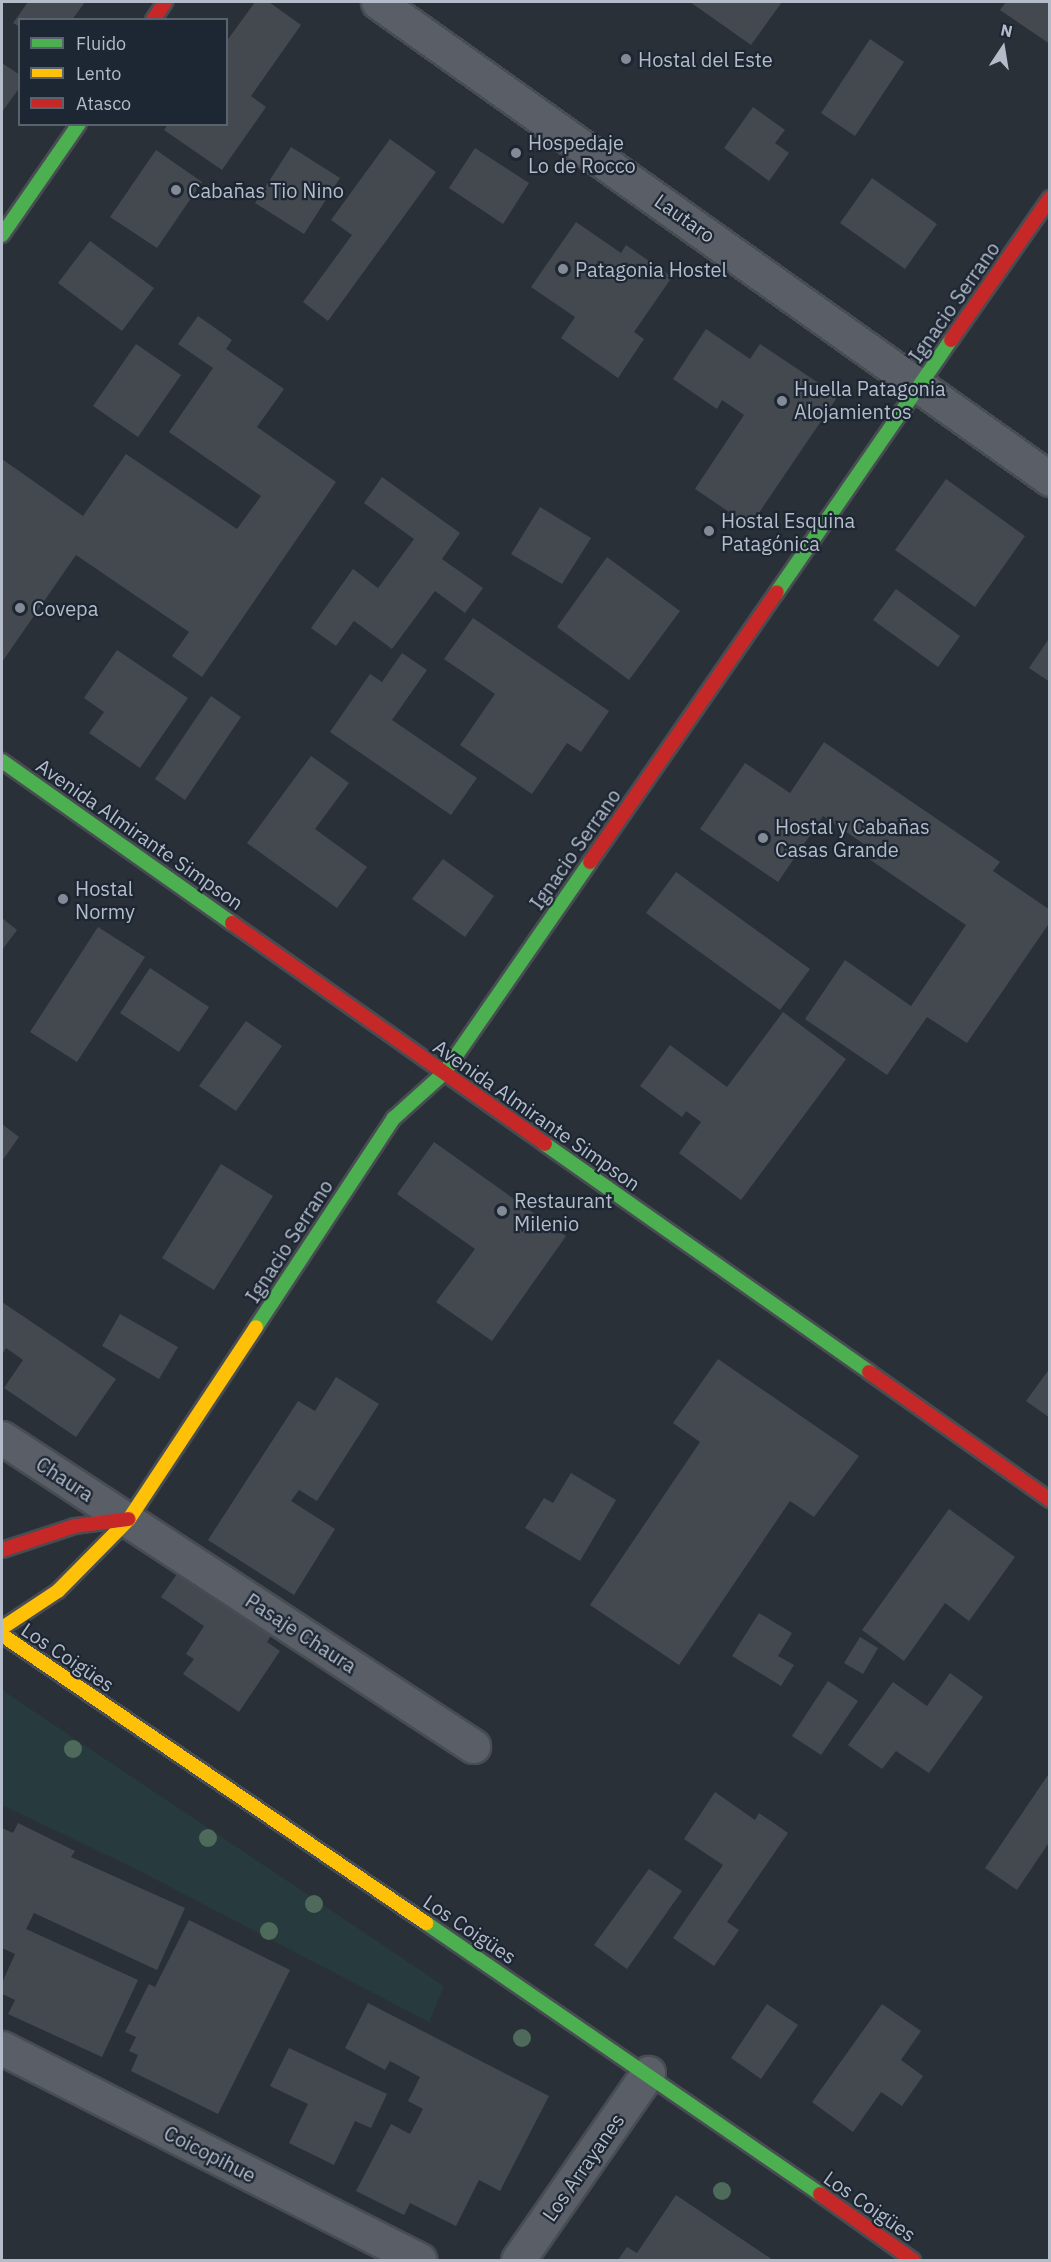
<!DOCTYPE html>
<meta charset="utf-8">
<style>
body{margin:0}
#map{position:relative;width:1051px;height:2262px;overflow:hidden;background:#2a3038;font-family:"IBM Plex Sans",sans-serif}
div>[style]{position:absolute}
.green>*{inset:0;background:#273a3e}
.building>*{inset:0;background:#444950}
.roads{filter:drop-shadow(2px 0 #484c53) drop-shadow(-2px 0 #484c53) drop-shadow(0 2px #484c53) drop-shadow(0 -2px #484c53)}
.street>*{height:33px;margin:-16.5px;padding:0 16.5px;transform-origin:16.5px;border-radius:16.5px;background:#5a5e66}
.fast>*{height:14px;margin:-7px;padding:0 7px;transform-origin:7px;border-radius:7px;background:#4caf50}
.slow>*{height:14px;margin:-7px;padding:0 7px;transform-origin:7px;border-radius:7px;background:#ffc107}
.jam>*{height:14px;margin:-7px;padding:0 7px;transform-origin:7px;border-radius:7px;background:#c62828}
.trees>*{width:18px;height:18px;margin:-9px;border-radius:50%;background:#4e6a5a}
.dots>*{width:16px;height:16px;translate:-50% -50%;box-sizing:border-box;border:3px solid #1d2633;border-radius:50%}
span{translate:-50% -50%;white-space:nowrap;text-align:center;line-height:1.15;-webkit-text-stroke:4.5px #1d2633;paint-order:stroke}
.poi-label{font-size:20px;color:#b4bcc9}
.left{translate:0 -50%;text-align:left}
.street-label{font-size:20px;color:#b4bcc9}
.frame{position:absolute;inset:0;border:3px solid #b4bcc9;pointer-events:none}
.legend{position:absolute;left:18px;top:18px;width:210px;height:108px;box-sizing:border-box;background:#1d2633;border:2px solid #59626f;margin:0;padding:8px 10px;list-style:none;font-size:18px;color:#b4bcc9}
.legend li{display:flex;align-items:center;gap:12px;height:30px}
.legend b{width:30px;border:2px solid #59626f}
.north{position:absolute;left:973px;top:18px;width:60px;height:60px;-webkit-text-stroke:4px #1d2633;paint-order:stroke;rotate:12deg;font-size:16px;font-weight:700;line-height:24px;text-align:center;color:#b4bcc9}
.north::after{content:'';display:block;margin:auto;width:21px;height:27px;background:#b4bcc9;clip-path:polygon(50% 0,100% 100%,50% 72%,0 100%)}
</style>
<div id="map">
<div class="green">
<i style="clip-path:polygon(2px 1690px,444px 1986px,429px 2022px,134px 1868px,2px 1805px)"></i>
</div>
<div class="building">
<i style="clip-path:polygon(28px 2px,85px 2px,72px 20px,20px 20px,20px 27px,13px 23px)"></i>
<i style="clip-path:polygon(255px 2px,269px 2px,301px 25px,251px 96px,266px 107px,222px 170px,164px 130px,168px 124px,226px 124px,226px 42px)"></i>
<i style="clip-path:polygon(690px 2px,782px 2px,751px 45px)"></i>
<i style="clip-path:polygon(1006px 2px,1050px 2px,1050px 44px,1000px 10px)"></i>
<i style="clip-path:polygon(870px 39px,904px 62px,855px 136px,821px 113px)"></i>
<i style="clip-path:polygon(2px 63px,20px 75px,20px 87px,2px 112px)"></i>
<i style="clip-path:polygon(753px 107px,785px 130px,775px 143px,789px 153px,769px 181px,724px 148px)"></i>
<i style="clip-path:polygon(390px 139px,436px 172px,328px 321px,303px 302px,352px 235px,331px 220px)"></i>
<i style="clip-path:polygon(291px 147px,340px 178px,304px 234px,255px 203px)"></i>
<i style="clip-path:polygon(475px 148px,529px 183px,503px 224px,449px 188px)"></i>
<i style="clip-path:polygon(156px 150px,202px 182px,157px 248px,110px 217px)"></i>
<i style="clip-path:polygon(872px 178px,937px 224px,905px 269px,840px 223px)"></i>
<i style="clip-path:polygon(576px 222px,621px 253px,626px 245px,672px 277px,634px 332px,644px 339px,618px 378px,561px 338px,575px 317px,531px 287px)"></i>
<i style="clip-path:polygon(90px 241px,154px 288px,122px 331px,58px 283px)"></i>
<i style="clip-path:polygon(198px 316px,232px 340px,226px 349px,284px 389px,257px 427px,336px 482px,202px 677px,172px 656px,189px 632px,76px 555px,2px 662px,2px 459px,83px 516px,126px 454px,237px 529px,261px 496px,169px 432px,213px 368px,178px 344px)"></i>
<i style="clip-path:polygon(706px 329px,750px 359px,760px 344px,838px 396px,750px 526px,695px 489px,744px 415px,722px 400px,717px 409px,673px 379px)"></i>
<i style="clip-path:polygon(136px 344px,181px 375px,138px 437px,93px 406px)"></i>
<i style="clip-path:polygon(382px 477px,460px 533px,442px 559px,483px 588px,465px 613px,435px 591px,392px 649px,354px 621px,336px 646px,311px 628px,353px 569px,378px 588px,414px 539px,364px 503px)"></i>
<i style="clip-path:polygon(946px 479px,1025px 536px,975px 607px,895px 550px)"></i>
<i style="clip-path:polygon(540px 507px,591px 538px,562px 584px,511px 554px)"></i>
<i style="clip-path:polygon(607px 557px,680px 611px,629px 680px,557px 627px)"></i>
<i style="clip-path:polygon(896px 589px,960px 636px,938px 667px,873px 620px)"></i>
<i style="clip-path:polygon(473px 618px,609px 711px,581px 752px,567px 743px,532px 794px,460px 745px,495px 694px,444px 659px)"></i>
<i style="clip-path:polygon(1050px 637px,1050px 682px,1029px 668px)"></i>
<i style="clip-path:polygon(117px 650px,188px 698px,140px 768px,89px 733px,104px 712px,84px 698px)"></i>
<i style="clip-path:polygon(402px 653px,427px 670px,392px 720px,477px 778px,451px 815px,330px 732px,370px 674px,382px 682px)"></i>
<i style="clip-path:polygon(211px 696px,241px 717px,185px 800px,155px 779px)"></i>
<i style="clip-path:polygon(824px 742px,1000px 862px,993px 871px,1050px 910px,1050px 922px,967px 1043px,927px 1017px,887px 1075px,805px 1019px,845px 960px,911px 1006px,966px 925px,869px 859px,874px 851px,823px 816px,778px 882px,700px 829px,745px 763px,790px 793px)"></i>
<i style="clip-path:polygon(311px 756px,349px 783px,315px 829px,367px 867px,337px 908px,247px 843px)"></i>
<i style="clip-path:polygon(443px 859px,494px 896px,465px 937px,412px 899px)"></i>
<i style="clip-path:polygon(676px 872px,810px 969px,780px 1010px,646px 913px)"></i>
<i style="clip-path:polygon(2px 918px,17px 930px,2px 950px)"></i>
<i style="clip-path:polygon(98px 927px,145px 957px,77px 1062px,30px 1032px)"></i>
<i style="clip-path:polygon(150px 968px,209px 1007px,179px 1052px,120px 1013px)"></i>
<i style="clip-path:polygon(783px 1012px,846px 1059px,741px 1200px,679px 1153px,701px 1122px,686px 1111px,682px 1117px,640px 1086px,670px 1045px,727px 1087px)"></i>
<i style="clip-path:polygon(246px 1021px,282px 1046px,236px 1111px,199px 1086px)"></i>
<i style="clip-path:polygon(2px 1124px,19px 1137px,2px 1161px)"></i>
<i style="clip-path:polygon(434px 1142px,566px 1236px,492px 1341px,436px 1302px,475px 1249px,397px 1194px)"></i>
<i style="clip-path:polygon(221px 1164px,273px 1196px,214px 1290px,162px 1258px)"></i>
<i style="clip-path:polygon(2px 1302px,116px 1379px,76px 1437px,4px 1388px,23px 1360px,6px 1348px,2px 1354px)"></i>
<i style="clip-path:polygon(120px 1314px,178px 1347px,159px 1379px,102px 1346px)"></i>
<i style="clip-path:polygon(718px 1359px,859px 1456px,814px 1517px,790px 1501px,679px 1665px,590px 1605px,700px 1442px,673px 1423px)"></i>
<i style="clip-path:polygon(1050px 1368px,1050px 1418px,1026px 1401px)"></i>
<i style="clip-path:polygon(336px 1377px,379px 1404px,317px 1501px,299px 1490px,291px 1501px,335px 1529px,294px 1595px,208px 1540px,298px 1401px,315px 1411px)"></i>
<i style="clip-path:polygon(571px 1473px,616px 1500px,580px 1561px,525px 1528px,544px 1498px,553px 1503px)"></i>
<i style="clip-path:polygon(949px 1509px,1015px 1557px,969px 1621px,945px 1603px,904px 1661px,862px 1630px)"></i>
<i style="clip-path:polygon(184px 1564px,277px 1626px,267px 1642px,280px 1651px,239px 1712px,183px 1674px,194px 1659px,186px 1654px,204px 1626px,161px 1597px)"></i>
<i style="clip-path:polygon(759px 1613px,792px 1633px,778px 1656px,794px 1665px,781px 1686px,732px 1656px)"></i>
<i style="clip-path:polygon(860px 1637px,878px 1648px,863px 1674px,844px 1663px)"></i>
<i style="clip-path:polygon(950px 1673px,983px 1697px,929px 1773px,896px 1751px,882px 1769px,848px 1745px,893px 1682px,927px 1706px)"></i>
<i style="clip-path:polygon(828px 1681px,858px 1701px,821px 1755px,792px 1736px)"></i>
<i style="clip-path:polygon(1050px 1772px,1050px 1841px,1017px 1890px,985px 1868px)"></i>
<i style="clip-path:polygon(715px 1792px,755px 1820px,759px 1813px,788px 1833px,727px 1922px,739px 1930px,714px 1966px,673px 1938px,723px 1865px,684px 1839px)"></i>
<i style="clip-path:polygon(18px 1823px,75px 1851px,71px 1857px,185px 1908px,157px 1970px,34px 1913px,26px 1929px,138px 1980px,102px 2057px,8px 2014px,15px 2000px,2px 1994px,2px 1983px,15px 1954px,2px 1948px,2px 1828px,13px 1833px)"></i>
<i style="clip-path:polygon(649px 1869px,682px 1891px,627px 1969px,594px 1945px)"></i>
<i style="clip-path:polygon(189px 1920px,290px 1970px,218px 2114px,131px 2071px,138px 2055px,129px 2051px,136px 2037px,125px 2032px,149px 1984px,155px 1987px)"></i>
<i style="clip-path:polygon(368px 2003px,549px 2096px,500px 2191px,479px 2180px,456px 2226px,410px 2203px,404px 2215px,356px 2191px,391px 2124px,410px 2134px,423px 2109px,408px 2101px,420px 2077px,390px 2061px,385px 2070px,345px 2048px)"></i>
<i style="clip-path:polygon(767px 2004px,798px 2025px,761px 2079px,731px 2058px)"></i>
<i style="clip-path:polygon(882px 2004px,921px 2031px,901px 2060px,923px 2076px,902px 2106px,881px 2092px,853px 2132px,812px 2102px)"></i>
<i style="clip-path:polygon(289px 2048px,387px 2094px,371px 2128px,355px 2121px,334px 2165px,289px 2143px,308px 2104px,270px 2086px)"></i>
<i style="clip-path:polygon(676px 2195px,749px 2244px,773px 2260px,618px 2260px,627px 2247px,637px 2253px)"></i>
</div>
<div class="roads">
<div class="street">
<i style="left:378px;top:2px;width:824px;rotate:35.37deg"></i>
<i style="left:2px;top:1438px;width:563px;rotate:33.18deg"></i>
<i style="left:2px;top:2048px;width:468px;rotate:26.9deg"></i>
<i style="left:518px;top:2260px;width:228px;rotate:-55.2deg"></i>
</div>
<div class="fast">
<i style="left:2px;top:235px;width:135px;rotate:-55.3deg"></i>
<i style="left:777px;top:592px;width:306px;rotate:-55.4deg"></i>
<i style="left:2px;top:761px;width:281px;rotate:35.2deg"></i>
<i style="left:545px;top:1144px;width:396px;rotate:35.1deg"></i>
<i style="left:256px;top:1327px;width:250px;rotate:-56.6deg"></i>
<i style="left:394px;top:1118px;width:67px;rotate:-42deg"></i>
<i style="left:444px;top:1073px;width:257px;rotate:-55.3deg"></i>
<i style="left:426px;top:1923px;width:478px;rotate:34.5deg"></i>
</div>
<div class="slow">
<i style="left:2px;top:1628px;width:67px;rotate:-33.5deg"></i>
<i style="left:58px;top:1591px;width:101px;rotate:-45.4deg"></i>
<i style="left:129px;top:1519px;width:230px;rotate:-56.5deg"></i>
<i style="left:2px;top:1635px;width:513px;rotate:34.19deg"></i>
</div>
<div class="jam">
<i style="left:153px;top:20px;width:22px;rotate:-56deg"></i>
<i style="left:951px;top:340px;width:173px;rotate:-55.1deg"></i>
<i style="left:590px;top:862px;width:328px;rotate:-55.3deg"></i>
<i style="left:232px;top:923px;width:383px;rotate:35.2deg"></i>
<i style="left:869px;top:1372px;width:222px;rotate:35.3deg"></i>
<i style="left:2px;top:1550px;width:77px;rotate:-18.2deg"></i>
<i style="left:75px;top:1526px;width:54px;rotate:-7.4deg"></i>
<i style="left:820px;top:2194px;width:114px;rotate:35.4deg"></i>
</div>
</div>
<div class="trees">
<i style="left:73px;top:1749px"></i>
<i style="left:208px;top:1838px"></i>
<i style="left:314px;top:1904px"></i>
<i style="left:269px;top:1931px"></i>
<i style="left:522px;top:2038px"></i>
<i style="left:722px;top:2191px"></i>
</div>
<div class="dots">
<i style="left:626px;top:59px;background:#848b96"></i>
<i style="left:516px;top:153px;background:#848b96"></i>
<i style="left:176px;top:190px;background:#848b96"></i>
<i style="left:563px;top:269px;background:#848b96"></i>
<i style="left:782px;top:401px;background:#848b96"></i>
<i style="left:709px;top:531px;background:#848b96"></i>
<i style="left:20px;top:608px;background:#848b96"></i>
<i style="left:763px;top:838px;background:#848b96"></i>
<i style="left:63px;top:899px;background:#848b96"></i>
<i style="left:502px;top:1211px;background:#848b96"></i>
</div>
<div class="poi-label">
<span class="left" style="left:638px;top:59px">Hostal del Este</span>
<span class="left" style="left:528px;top:154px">Hospedaje<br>Lo de Rocco</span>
<span class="left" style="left:188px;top:190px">Cabañas Tio Nino</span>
<span class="left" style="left:575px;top:269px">Patagonia Hostel</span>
<span class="left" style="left:794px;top:400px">Huella Patagonia<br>Alojamientos</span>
<span class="left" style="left:721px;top:532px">Hostal Esquina<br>Patagónica</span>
<span class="left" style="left:32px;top:608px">Covepa</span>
<span class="left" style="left:775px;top:838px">Hostal y Cabañas<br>Casas Grande</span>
<span class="left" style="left:75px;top:900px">Hostal<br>Normy</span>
<span class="left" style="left:514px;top:1212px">Restaurant<br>Milenio</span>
</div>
<div class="street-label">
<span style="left:685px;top:218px;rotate:35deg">Lautaro</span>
<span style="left:954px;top:302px;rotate:-55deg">Ignacio Serrano</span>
<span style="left:140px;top:834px;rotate:35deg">Avenida Almirante Simpson</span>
<span style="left:575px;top:849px;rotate:-55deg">Ignacio Serrano</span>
<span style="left:537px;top:1115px;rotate:35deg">Avenida Almirante Simpson</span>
<span style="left:289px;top:1241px;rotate:-57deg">Ignacio Serrano</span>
<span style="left:65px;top:1479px;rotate:33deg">Chaura</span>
<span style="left:301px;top:1633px;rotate:33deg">Pasaje Chaura</span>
<span style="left:68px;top:1657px;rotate:34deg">Los Coigües</span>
<span style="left:470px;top:1929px;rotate:34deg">Los Coigües</span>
<span style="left:210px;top:2154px;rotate:27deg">Coicopihue</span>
<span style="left:583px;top:2167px;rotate:-55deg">Los Arrayanes</span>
<span style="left:870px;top:2206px;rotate:35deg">Los Coigües</span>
</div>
<div class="frame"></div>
<ul class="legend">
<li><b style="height:8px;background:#4caf50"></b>Fluido</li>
<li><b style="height:8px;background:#ffc107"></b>Lento</li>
<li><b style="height:8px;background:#c62828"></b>Atasco</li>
</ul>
<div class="north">N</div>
</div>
